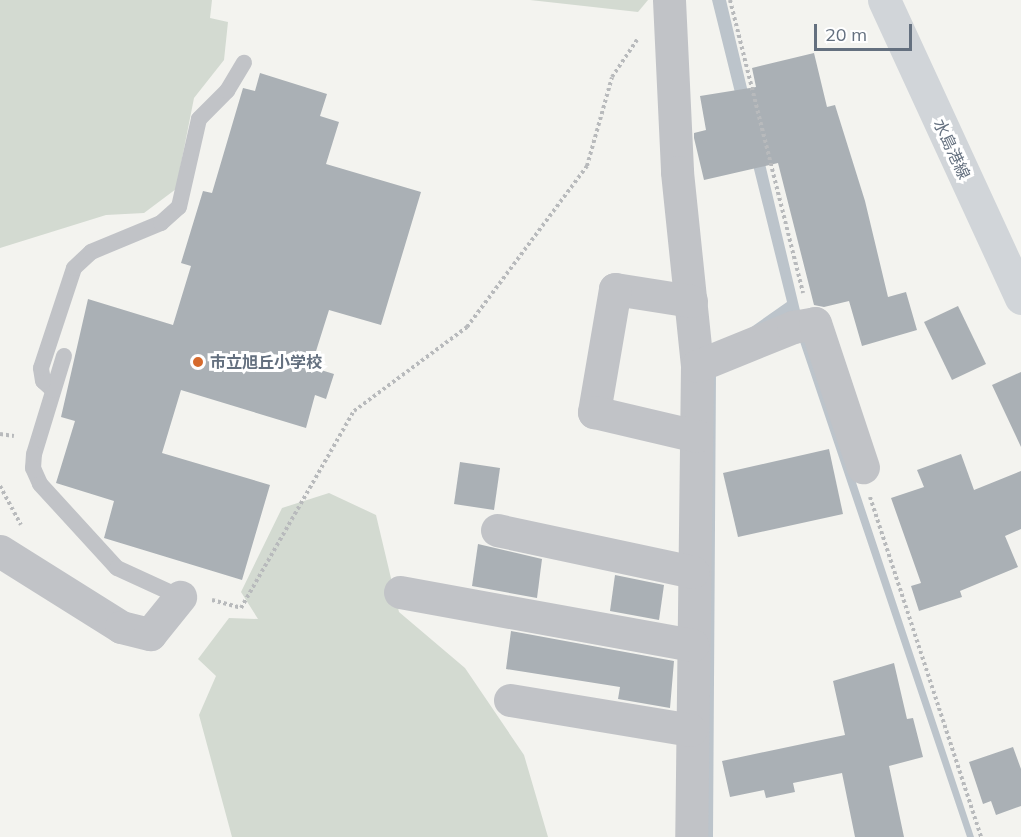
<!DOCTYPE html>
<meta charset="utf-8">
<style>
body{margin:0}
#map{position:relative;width:1021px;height:837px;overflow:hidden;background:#f3f3ef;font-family:Mulish,"Noto Sans JP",sans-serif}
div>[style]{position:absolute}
.green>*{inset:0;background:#d3dad1}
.water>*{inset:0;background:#bcc4cb}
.building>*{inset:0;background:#aab0b5}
.path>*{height:4px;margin-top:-2px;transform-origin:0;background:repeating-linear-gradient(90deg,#b8babc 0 3px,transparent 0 6px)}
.service>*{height:16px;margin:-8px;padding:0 8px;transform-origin:8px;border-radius:8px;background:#c1c3c7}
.minor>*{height:33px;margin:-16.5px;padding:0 16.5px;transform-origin:16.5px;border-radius:16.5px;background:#c1c3c7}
.secondary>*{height:33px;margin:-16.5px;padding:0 16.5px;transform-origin:16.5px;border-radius:16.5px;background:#d1d5d9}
.dots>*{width:16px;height:16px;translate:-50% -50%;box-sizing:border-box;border:3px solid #fff;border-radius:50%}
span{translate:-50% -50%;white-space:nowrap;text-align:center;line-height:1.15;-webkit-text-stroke:6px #fff;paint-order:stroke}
.street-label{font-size:16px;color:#64707f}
.poi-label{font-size:16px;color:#64707f;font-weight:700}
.left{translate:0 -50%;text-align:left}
.scale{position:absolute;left:814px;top:24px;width:98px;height:27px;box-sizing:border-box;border:3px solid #64707f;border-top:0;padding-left:8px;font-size:18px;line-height:21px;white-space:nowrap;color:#64707f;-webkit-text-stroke:4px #fff;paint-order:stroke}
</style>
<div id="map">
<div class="green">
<i style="clip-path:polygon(0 0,212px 0,210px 18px,228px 22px,224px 60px,194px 98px,176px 189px,144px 213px,106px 215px,0 248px)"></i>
<i style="clip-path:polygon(530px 0,648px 0,638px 12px)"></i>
<i style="clip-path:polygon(329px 493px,376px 515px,399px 612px,465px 668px,524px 755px,548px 837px,232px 837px,199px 715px,216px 676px,198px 659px,229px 618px,258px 619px,241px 592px,282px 508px)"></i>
</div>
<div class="water">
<i style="clip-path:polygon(712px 0,726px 0,803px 323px,974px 837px,967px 837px,791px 315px,716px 372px,713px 837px,702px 837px,706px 374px,720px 349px,787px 302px)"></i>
</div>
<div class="building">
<i style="clip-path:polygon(814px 53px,827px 107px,835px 105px,865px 201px,888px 297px,906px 292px,917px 330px,862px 346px,849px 301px,824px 307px,814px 305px,778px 163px,704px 180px,694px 138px,694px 133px,706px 130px,700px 96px,756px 87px,752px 68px)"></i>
<i style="clip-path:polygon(260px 73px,327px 94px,320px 116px,339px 122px,326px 164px,421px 192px,381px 325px,329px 310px,311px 367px,334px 374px,326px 399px,315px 395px,306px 428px,181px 390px,162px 453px,270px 485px,242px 580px,104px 538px,114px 501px,56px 483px,75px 421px,61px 417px,88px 299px,173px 325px,191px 266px,181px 263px,203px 191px,212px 193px,243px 88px,255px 91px)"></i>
<i style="clip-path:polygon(958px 306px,986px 364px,952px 380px,924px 322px)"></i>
<i style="clip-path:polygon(1021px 372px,1021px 447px,992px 385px)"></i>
<i style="clip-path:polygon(829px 449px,843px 514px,738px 537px,723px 473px)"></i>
<i style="clip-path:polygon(961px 454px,974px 490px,1021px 471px,1021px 529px,1005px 536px,1018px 567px,960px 591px,962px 597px,919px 611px,911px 586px,921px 583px,891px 498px,924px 487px,917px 470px)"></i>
<i style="clip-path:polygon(460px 462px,500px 468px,494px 510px,454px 504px)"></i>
<i style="clip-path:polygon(478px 544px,542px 559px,537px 598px,472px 586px)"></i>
<i style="clip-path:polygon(615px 575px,664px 585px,659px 620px,610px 611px)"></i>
<i style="clip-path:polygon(511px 631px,674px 661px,670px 708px,618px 699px,620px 687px,506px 669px)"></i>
<i style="clip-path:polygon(894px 663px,907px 719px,913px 718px,923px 757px,889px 766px,904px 837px,855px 837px,842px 773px,793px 783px,795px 792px,766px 798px,764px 790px,730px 797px,722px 761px,845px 735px,833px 681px)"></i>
<i style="clip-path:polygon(1013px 747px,1021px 769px,1021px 806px,996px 815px,991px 801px,983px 804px,969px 762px)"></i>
</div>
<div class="path">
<i style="left:730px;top:0;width:302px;rotate:76deg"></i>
<i style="left:0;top:434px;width:14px;rotate:8deg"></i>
<i style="left:0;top:486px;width:44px;rotate:61.7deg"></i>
<i style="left:870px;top:497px;width:358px;rotate:71.9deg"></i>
<i style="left:212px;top:600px;width:30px;rotate:15deg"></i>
<i style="left:241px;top:608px;width:227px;rotate:-60.2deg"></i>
<i style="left:354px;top:411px;width:141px;rotate:-36.6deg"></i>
<i style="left:467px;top:327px;width:201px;rotate:-53.3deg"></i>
<i style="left:587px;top:166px;width:92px;rotate:-74.3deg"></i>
<i style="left:612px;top:77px;width:45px;rotate:-56deg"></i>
</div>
<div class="service">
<i style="left:64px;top:356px;width:102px;rotate:107deg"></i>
<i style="left:34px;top:454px;width:14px;rotate:94deg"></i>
<i style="left:33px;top:468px;width:17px;rotate:66deg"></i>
<i style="left:40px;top:484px;width:114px;rotate:47.5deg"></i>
<i style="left:117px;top:568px;width:69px;rotate:24.7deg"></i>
<i style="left:53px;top:390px;width:13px;rotate:-138deg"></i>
<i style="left:43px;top:381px;width:13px;rotate:-99deg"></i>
<i style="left:41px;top:368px;width:105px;rotate:-71.7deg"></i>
<i style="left:74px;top:268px;width:23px;rotate:-43deg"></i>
<i style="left:91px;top:252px;width:76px;rotate:-22.5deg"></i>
<i style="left:161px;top:223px;width:24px;rotate:-42deg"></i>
<i style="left:179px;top:207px;width:90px;rotate:-77.2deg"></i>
<i style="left:199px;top:119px;width:40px;rotate:-45deg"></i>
<i style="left:227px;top:91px;width:33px;rotate:-59deg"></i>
</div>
<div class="minor">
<i style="left:669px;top:0;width:172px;rotate:87.3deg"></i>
<i style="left:677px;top:172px;width:195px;rotate:84.1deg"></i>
<i style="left:697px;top:366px;width:471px;rotate:90.7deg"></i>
<i style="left:691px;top:301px;width:77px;rotate:-171deg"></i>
<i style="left:615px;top:289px;width:125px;rotate:99.7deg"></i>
<i style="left:594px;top:412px;width:105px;rotate:13.2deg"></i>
<i style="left:697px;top:366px;width:104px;rotate:-22.1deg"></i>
<i style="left:793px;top:327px;width:22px;rotate:-10deg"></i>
<i style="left:815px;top:323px;width:152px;rotate:71.6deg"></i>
<i style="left:497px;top:530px;width:200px;rotate:12.1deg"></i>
<i style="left:0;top:551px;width:143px;rotate:32.1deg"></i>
<i style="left:121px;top:627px;width:30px;rotate:14deg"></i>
<i style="left:150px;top:634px;width:48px;rotate:-51deg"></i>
<i style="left:400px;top:592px;width:297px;rotate:10.3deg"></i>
<i style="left:510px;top:700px;width:183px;rotate:9.4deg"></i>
</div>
<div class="secondary">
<i style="left:884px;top:0;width:328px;rotate:65.3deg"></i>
</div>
<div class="dots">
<i style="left:198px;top:362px;background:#d66a2d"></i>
</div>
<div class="street-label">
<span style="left:952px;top:149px;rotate:65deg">水島港線</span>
</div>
<div class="poi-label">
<span class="left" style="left:210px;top:362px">市立旭丘小学校</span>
</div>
<div class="scale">20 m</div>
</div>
